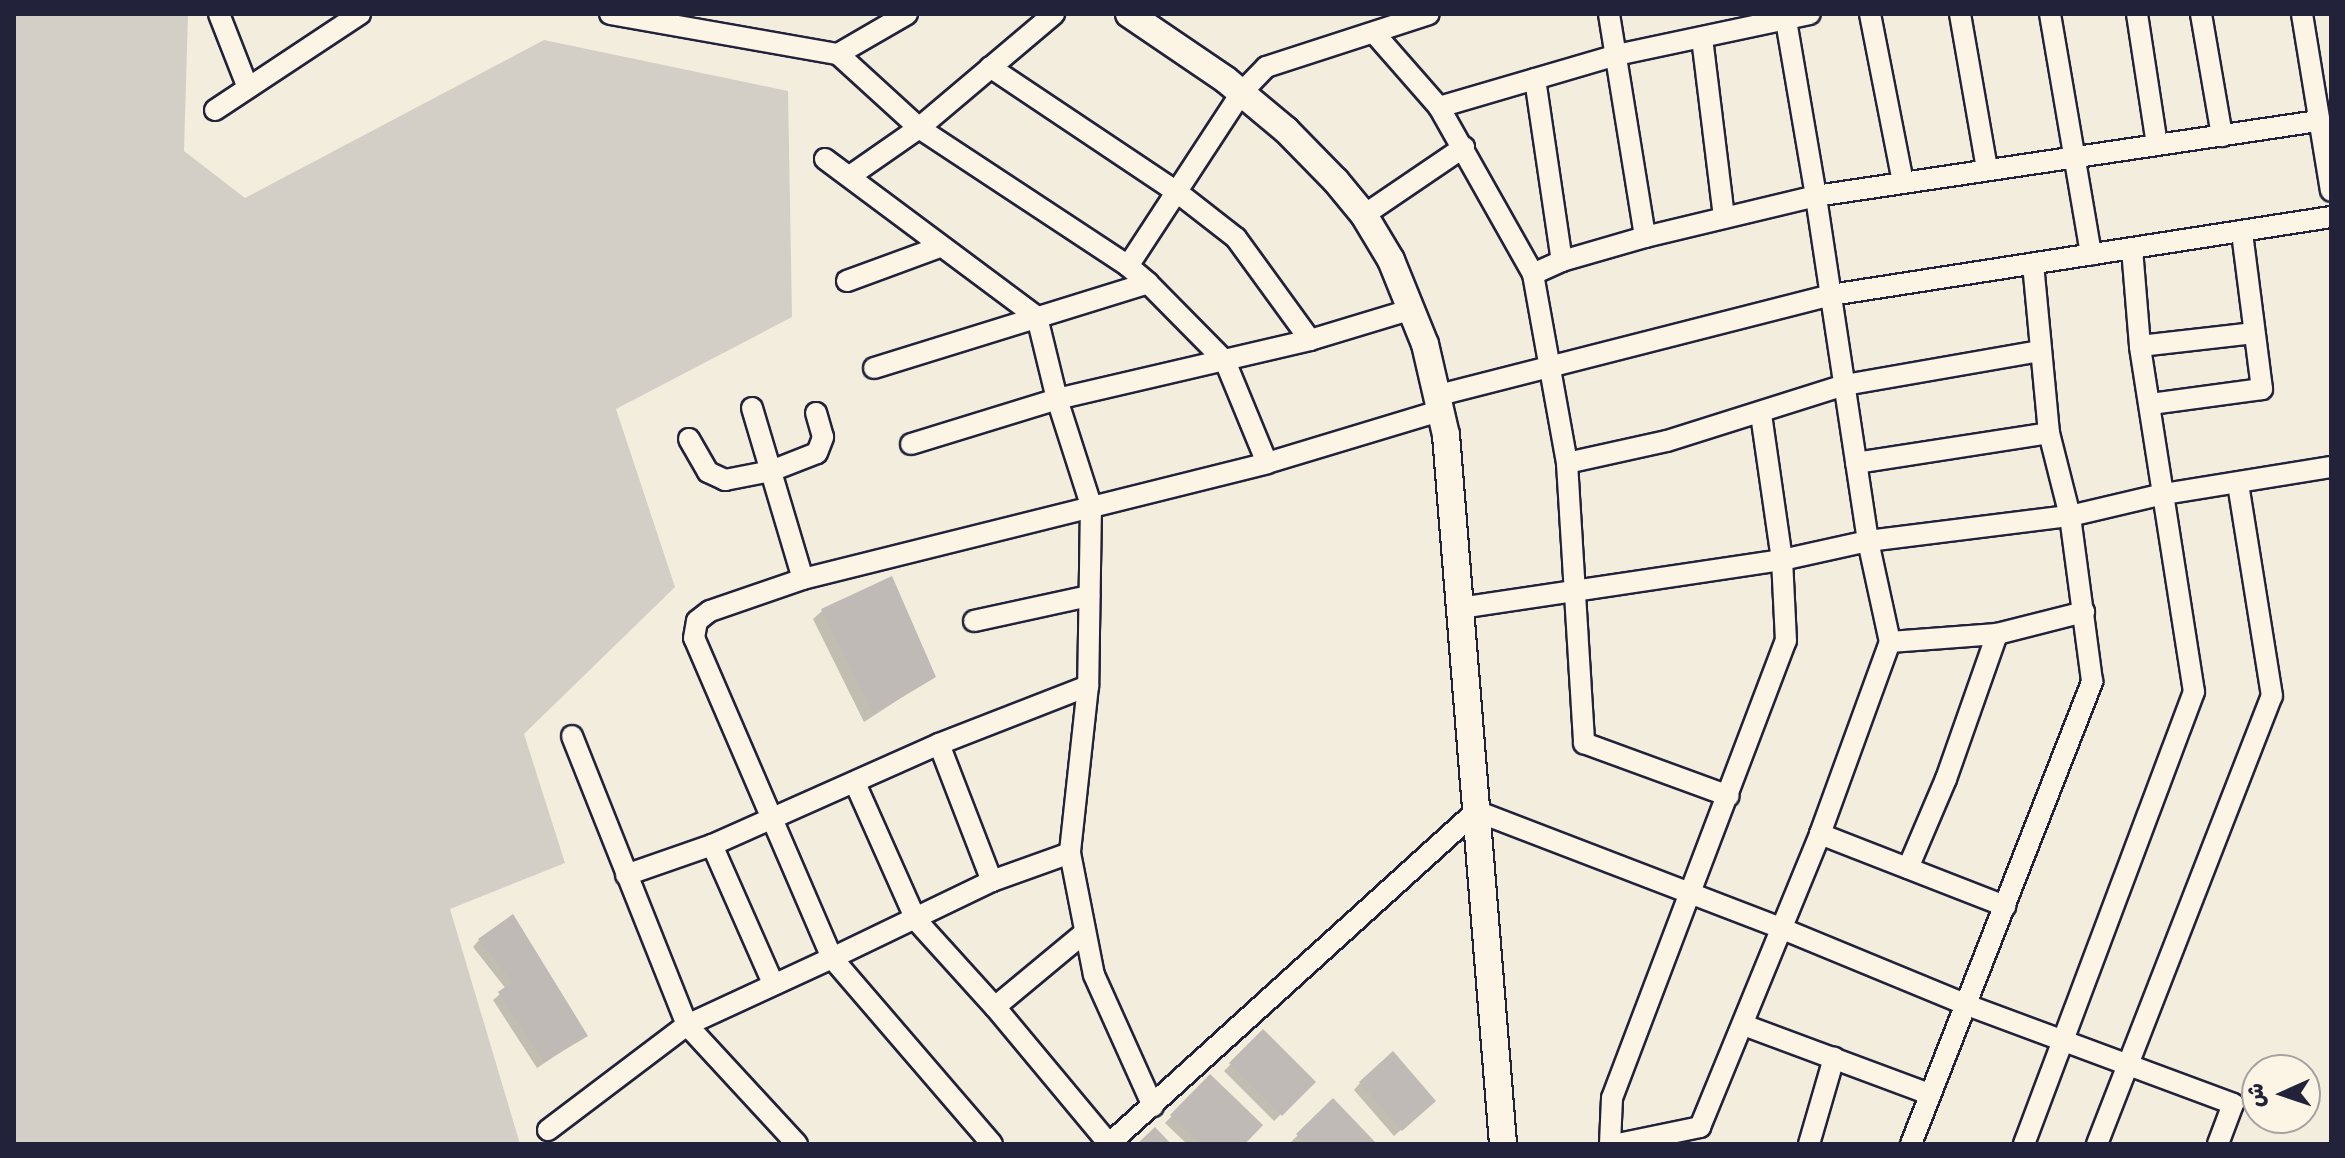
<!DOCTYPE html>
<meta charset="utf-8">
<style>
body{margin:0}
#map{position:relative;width:2345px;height:1158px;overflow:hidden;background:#f3edde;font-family:"Gochi Hand","Playpen Sans Arabic",sans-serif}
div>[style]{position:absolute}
.green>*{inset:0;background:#d4cfc6}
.shadow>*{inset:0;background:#0003}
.building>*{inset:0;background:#bfbab6}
.roads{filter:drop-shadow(2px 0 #22223b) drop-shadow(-2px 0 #22223b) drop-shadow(0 2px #22223b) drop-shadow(0 -2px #22223b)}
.minor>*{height:20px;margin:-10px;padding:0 10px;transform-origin:10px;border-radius:10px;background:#fcf5e5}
.tertiary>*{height:26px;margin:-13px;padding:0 13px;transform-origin:13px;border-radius:13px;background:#fcf5e5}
span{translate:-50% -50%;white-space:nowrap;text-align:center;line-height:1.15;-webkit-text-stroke:8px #fcf5e5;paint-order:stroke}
.frame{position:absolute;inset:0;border:16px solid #22223b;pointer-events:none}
.north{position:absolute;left:2241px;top:1054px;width:80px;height:80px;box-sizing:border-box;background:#fcf5e5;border:2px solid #a5a1a1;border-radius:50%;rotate:267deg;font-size:22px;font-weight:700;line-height:32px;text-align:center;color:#22223b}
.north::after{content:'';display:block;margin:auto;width:28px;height:36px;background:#22223b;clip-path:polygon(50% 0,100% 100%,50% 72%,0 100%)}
</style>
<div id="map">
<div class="green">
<i style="clip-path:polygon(14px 14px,188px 14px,184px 151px,245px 198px,544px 40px,788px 91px,792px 317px,616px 409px,675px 587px,524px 734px,565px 863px,450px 909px,520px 1144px,14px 1144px)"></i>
</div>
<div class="shadow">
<i style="clip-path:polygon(823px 610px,933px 677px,864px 722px,813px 619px)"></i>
<i style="clip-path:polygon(479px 940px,585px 1036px,537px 1068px,493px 1000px,506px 989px,473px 947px)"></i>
<i style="clip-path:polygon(1263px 1032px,1313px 1082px,1274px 1121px,1224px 1071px)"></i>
<i style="clip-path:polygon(1210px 1076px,1242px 1144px,1187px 1144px,1165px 1123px)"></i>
<i style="clip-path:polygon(1360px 1083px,1427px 1107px,1394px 1136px,1354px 1090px)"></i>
<i style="clip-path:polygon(1332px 1101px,1374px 1144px,1291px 1142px)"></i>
</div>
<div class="building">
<i style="clip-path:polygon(892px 576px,936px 677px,874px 714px,821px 609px)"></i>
<i style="clip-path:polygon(513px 914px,588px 1036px,544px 1062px,498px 992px,512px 982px,478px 939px)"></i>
<i style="clip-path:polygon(1263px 1029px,1316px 1082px,1282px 1116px,1229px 1063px)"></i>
<i style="clip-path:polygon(1393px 1051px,1436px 1101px,1402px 1131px,1359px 1082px)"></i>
<i style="clip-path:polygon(1210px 1074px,1263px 1125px,1245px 1144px,1200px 1144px,1170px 1115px)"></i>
<i style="clip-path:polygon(1333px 1098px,1377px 1144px,1306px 1144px,1296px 1134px)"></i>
<i style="clip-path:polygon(1155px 1127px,1171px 1144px,1137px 1144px)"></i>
</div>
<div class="roads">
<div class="minor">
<i style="left:219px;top:14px;width:79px;rotate:68.6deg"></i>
<i style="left:610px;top:14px;width:231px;rotate:10deg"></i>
<i style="left:907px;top:14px;width:80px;rotate:149.9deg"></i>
<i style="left:838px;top:54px;width:110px;rotate:42.4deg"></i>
<i style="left:919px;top:128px;width:250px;rotate:33.4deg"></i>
<i style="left:1128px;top:266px;width:26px;rotate:40deg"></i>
<i style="left:1148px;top:283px;width:110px;rotate:45.4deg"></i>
<i style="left:1225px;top:361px;width:110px;rotate:67.6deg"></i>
<i style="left:1609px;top:14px;width:226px;rotate:80.8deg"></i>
<i style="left:1870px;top:14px;width:171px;rotate:78.9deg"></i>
<i style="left:1960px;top:14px;width:157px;rotate:80.1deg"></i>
<i style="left:2050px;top:14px;width:244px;rotate:80.3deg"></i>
<i style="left:2137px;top:14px;width:132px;rotate:81.3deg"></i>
<i style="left:2201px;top:14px;width:124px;rotate:80.2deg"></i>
<i style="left:2302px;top:14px;width:179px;rotate:80.7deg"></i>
<i style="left:1375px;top:34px;width:97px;rotate:48.8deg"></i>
<i style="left:1439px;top:107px;width:192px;rotate:60.6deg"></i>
<i style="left:1533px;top:274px;width:192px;rotate:79.8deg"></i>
<i style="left:1567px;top:463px;width:102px;rotate:-12.4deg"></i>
<i style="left:1667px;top:441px;width:187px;rotate:-17.5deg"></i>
<i style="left:1845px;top:385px;width:197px;rotate:-9.9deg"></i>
<i style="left:1702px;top:38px;width:181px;rotate:83deg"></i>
<i style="left:990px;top:67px;width:225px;rotate:33.8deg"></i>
<i style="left:1177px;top:192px;width:75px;rotate:37.9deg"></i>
<i style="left:1236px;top:238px;width:126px;rotate:54deg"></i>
<i style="left:1535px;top:79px;width:184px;rotate:81.6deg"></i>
<i style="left:1439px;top:107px;width:185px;rotate:-16.3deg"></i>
<i style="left:1617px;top:55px;width:197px;rotate:-12deg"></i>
<i style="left:215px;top:110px;width:174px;rotate:-33.5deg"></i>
<i style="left:825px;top:159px;width:264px;rotate:36.7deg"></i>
<i style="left:1037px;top:317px;width:84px;rotate:76.3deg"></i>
<i style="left:1057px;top:399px;width:111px;rotate:72.2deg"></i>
<i style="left:1091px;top:505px;width:181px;rotate:90.9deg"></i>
<i style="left:1088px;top:686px;width:168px;rotate:96.2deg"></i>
<i style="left:1070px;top:853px;width:124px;rotate:78.9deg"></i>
<i style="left:1094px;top:975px;width:144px;rotate:65.8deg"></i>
<i style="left:850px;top:176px;width:84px;rotate:-34.8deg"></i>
<i style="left:919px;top:128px;width:177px;rotate:-40.2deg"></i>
<i style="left:1364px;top:215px;width:121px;rotate:-34.2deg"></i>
<i style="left:1128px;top:266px;width:207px;rotate:-56.8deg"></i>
<i style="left:1241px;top:93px;width:36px;rotate:-46deg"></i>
<i style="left:1266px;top:67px;width:171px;rotate:-18deg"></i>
<i style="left:1533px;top:274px;width:32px;rotate:-24deg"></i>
<i style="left:1562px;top:261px;width:86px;rotate:-16.1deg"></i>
<i style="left:1645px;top:237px;width:176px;rotate:-13.5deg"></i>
<i style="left:1816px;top:196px;width:508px;rotate:-8.5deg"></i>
<i style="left:847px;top:281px;width:99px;rotate:-20.1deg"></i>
<i style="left:2140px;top:346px;width:115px;rotate:-6.5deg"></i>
<i style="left:874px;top:368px;width:287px;rotate:-17.2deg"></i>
<i style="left:1439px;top:395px;width:405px;rotate:-14.3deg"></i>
<i style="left:1831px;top:295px;width:506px;rotate:-8.87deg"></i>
<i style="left:2151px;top:404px;width:112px;rotate:-7.7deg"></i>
<i style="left:2262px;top:389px;width:157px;rotate:-97.3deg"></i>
<i style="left:752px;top:408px;width:178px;rotate:73.4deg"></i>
<i style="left:689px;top:439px;width:38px;rotate:60deg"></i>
<i style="left:708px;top:472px;width:19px;rotate:25deg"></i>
<i style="left:725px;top:480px;width:47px;rotate:-11.1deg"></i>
<i style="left:771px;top:471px;width:49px;rotate:-21.4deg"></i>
<i style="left:817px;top:453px;width:17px;rotate:-69deg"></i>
<i style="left:823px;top:437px;width:25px;rotate:-106deg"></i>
<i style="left:911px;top:444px;width:153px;rotate:-17.1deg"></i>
<i style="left:1057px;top:399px;width:260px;rotate:-13.1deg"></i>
<i style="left:1310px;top:340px;width:108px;rotate:-16.8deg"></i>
<i style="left:1567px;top:463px;width:281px;rotate:86.5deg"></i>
<i style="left:1584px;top:743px;width:154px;rotate:20.1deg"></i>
<i style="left:1856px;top:463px;width:195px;rotate:-8.8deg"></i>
<i style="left:1460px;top:608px;width:326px;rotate:-8.5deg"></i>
<i style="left:1782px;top:560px;width:88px;rotate:-12.5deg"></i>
<i style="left:1868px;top:541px;width:204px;rotate:-7.1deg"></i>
<i style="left:2070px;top:516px;width:97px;rotate:-13.2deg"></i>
<i style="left:2164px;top:494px;width:169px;rotate:-9.2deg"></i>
<i style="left:974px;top:621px;width:118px;rotate:-12.3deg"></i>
<i style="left:1890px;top:642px;width:107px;rotate:-4.3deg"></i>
<i style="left:1997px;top:634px;width:90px;rotate:-14.2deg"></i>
<i style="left:572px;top:736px;width:311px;rotate:68.3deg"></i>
<i style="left:687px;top:1025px;width:162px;rotate:47.3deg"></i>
<i style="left:939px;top:744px;width:147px;rotate:68.9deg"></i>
<i style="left:855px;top:783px;width:150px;rotate:66deg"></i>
<i style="left:916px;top:920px;width:118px;rotate:47.8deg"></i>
<i style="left:995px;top:1007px;width:116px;rotate:-39.7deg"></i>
<i style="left:1820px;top:834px;width:199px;rotate:21.3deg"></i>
<i style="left:712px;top:845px;width:151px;rotate:66.2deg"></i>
<i style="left:1070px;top:853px;width:83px;rotate:160.3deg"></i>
<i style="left:992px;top:881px;width:178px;rotate:154.3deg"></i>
<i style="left:832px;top:958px;width:348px;rotate:-113.3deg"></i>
<i style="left:694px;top:638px;width:17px;rotate:-80deg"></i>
<i style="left:697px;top:621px;width:16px;rotate:-38deg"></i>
<i style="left:710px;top:611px;width:98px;rotate:-19deg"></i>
<i style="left:803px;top:579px;width:478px;rotate:-14deg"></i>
<i style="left:1267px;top:463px;width:183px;rotate:-16.8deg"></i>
<i style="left:1908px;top:868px;width:97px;rotate:-66.9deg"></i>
<i style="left:1946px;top:779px;width:154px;rotate:-70.6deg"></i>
<i style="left:626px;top:875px;width:91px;rotate:-19.2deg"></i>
<i style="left:712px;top:845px;width:248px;rotate:-24deg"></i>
<i style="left:939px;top:744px;width:160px;rotate:-21.3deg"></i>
<i style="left:995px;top:1007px;width:178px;rotate:50.2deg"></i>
<i style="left:1744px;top:1025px;width:198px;rotate:20.4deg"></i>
<i style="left:548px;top:1130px;width:174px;rotate:-37.1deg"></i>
<i style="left:687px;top:1025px;width:160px;rotate:-24.8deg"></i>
<i style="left:832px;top:958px;width:245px;rotate:49.3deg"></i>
<i style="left:1109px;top:1144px;width:496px;rotate:-42.2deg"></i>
<i style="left:1476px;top:811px;width:329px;rotate:21deg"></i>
<i style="left:1783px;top:929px;width:199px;rotate:22.4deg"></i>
<i style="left:1967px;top:1005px;width:284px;rotate:20.4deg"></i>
<i style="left:2233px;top:1104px;width:43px;rotate:110.6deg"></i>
<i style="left:1610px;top:1144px;width:46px;rotate:-87.5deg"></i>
<i style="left:1612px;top:1098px;width:489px;rotate:-69.2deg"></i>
<i style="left:1786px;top:641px;width:81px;rotate:-92.8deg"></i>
<i style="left:1782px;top:560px;width:147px;rotate:-98.2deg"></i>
<i style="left:1618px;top:1144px;width:84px;rotate:-11.7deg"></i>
<i style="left:1700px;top:1127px;width:317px;rotate:-67.7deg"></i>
<i style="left:1820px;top:834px;width:204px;rotate:-70deg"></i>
<i style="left:1890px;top:642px;width:103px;rotate:-102.3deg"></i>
<i style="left:1868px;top:541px;width:349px;rotate:-98.6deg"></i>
<i style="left:1816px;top:196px;width:185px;rotate:-99.7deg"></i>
<i style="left:1809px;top:1144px;width:90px;rotate:-73.8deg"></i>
<i style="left:1911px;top:1144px;width:497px;rotate:-68.6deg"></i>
<i style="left:2092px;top:681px;width:166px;rotate:-97.6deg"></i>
<i style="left:2070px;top:516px;width:86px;rotate:-104.2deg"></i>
<i style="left:2049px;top:433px;width:170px;rotate:-95.4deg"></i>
<i style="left:2024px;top:1144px;width:483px;rotate:-69.4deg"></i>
<i style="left:2194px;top:692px;width:350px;rotate:-98.9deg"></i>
<i style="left:2140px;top:346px;width:98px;rotate:-94.7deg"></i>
<i style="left:2097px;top:1144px;width:481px;rotate:-68.7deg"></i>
<i style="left:2272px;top:696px;width:215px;rotate:-99.1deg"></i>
</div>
<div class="tertiary">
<i style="left:1129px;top:14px;width:117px;rotate:34.2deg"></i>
<i style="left:1226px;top:80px;width:78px;rotate:39.8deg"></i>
<i style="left:1286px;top:130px;width:71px;rotate:45.6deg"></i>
<i style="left:1336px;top:181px;width:44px;rotate:50.5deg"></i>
<i style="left:1364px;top:215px;width:52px;rotate:59deg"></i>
<i style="left:1391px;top:260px;width:91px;rotate:68deg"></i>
<i style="left:1425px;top:344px;width:93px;rotate:77deg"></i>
<i style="left:1446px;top:435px;width:711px;rotate:85.4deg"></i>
</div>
</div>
<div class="frame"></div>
<div class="north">ش</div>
</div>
